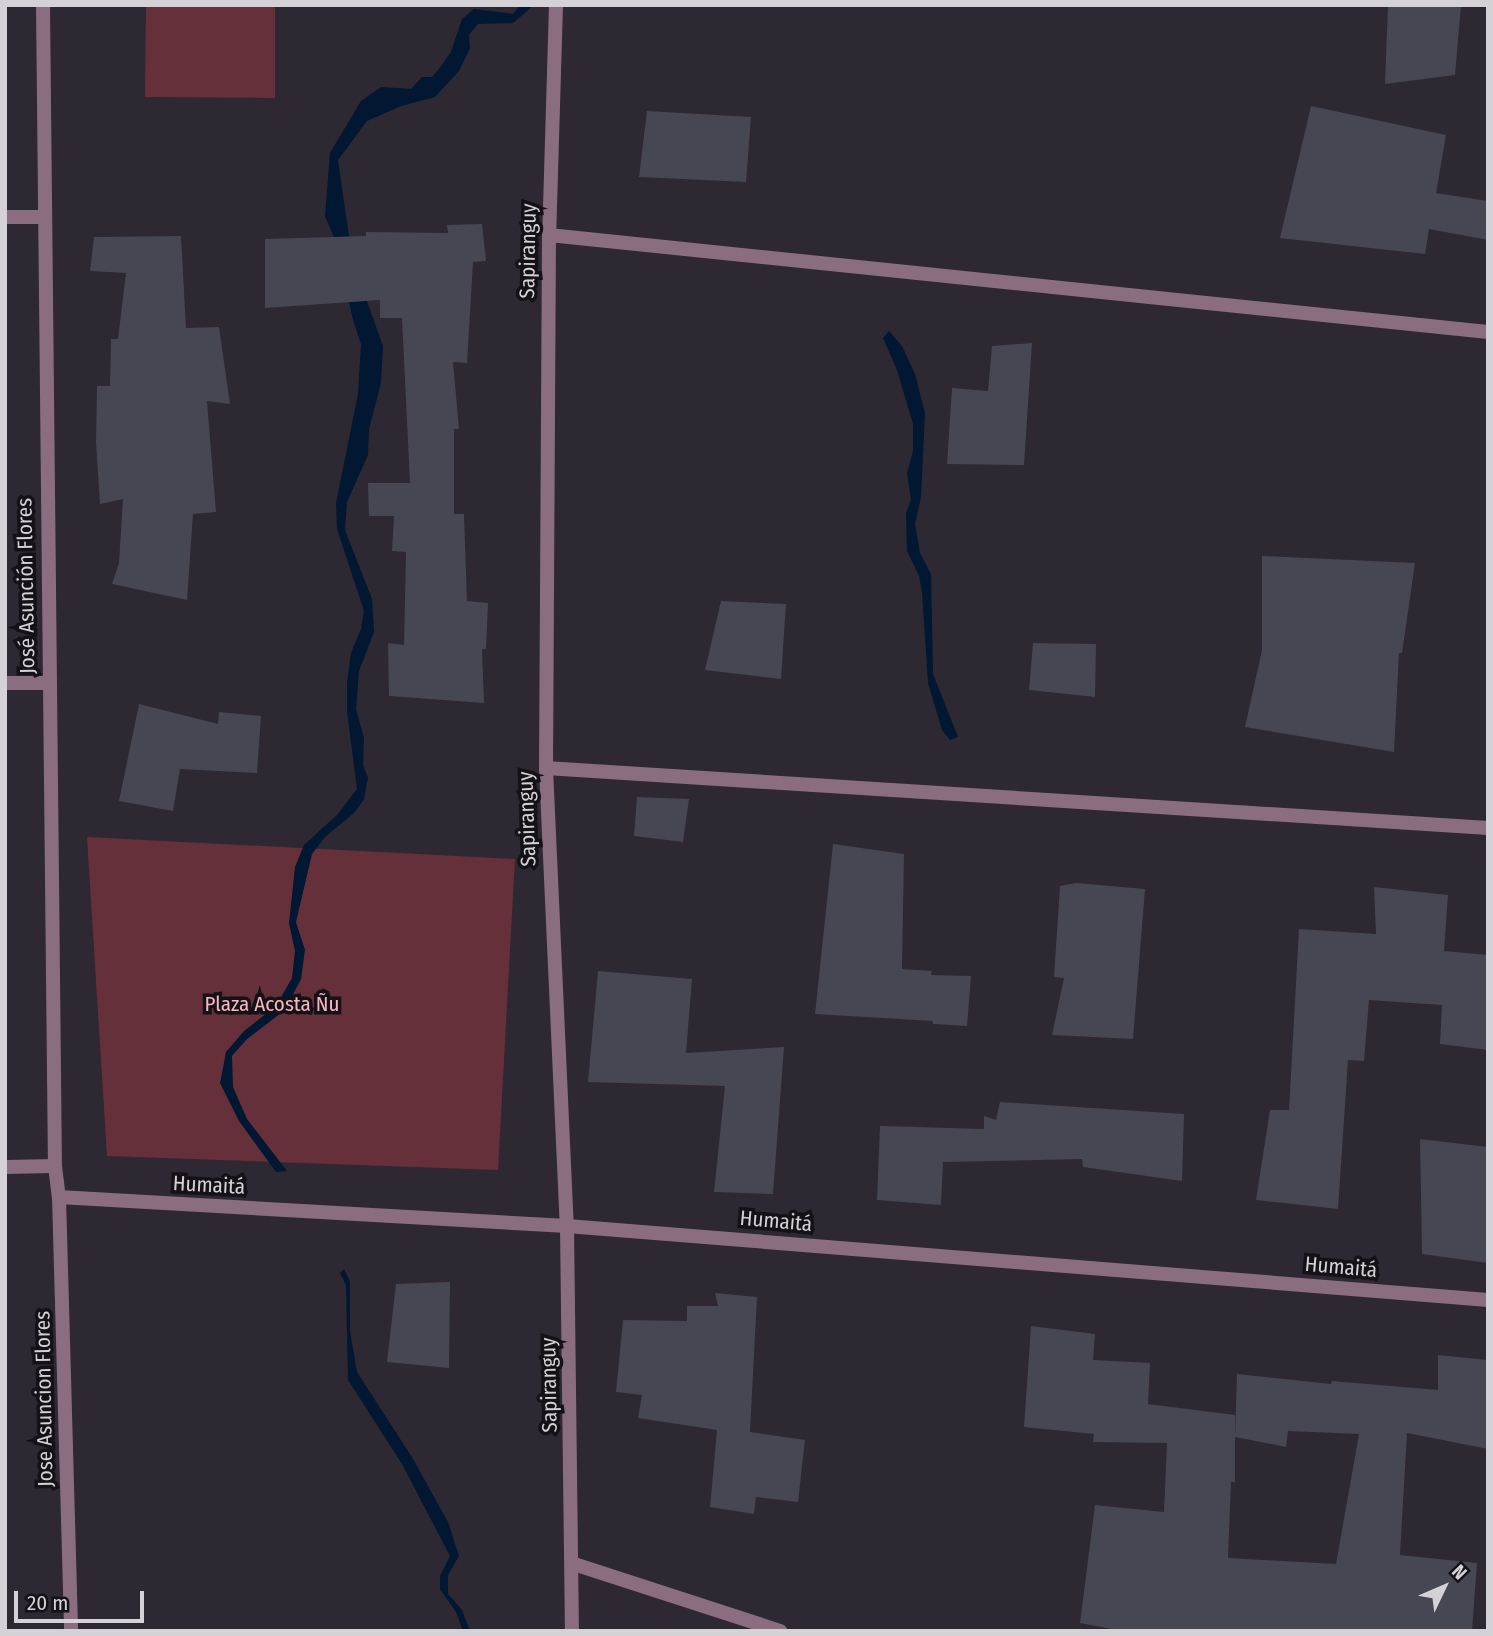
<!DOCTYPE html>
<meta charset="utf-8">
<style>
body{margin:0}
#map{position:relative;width:1493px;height:1636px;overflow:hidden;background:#2d2831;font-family:"Fira Sans Condensed",sans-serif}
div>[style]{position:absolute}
.green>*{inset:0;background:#66303a}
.water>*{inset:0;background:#011732}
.building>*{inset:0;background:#464752}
.minor>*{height:14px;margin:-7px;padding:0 7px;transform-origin:7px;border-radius:7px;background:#8b6d80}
span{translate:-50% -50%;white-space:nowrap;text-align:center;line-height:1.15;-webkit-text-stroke:7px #141216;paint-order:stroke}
.street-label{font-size:21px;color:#d4d1d7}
.park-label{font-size:21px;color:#fab6c0}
.frame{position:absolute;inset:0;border:7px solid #d4d1d7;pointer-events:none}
.north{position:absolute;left:1409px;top:1552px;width:70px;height:70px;-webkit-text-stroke:5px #141216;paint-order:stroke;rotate:46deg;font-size:19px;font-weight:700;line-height:28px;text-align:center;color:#d4d1d7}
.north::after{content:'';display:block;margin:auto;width:24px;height:32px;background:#d4d1d7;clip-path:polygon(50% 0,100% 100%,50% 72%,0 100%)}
.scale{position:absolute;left:14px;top:1591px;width:130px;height:32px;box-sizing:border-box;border:4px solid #d4d1d7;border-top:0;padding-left:9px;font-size:21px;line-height:24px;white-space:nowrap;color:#d4d1d7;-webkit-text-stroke:5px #141216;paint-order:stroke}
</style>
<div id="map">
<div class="green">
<i style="clip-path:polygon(146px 5px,275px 5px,275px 98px,145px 97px)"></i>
<i style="clip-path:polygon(87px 837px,515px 859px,498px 1170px,107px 1156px)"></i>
</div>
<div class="water">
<i style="clip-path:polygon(521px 5px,534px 5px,513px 23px,478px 24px,469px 35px,470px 48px,459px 71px,435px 97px,401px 106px,367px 121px,338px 160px,349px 236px,357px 256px,356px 271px,383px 346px,381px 383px,369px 429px,368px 455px,347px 502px,345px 530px,372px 599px,374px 632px,359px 671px,356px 709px,364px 738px,363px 765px,368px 778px,364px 799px,355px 812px,325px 837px,312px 854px,296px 922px,305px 950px,301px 979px,285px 1010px,247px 1039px,232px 1056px,233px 1087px,247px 1119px,287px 1171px,276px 1172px,239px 1121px,220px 1083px,226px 1052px,244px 1031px,276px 1006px,292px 978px,295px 951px,289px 923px,295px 867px,304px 845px,337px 815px,357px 789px,347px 711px,347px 683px,351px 653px,361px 629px,364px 611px,337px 529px,336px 503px,358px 394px,361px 344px,353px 320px,336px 242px,325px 216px,330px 153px,361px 101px,381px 87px,411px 89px,422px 77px,432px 77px,439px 69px,451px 52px,462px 19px,474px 9px,513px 14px)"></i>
<i style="clip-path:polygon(889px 331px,902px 346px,915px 374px,925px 413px,921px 497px,915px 524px,920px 553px,931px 574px,933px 674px,958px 737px,950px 740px,942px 730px,928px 683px,922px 592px,919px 576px,907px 551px,906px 514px,911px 499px,907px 473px,913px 451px,913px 424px,897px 370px,883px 338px)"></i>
<i style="clip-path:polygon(344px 1269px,350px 1281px,350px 1331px,357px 1372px,413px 1459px,448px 1522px,459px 1556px,448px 1575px,448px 1594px,462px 1610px,470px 1631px,463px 1631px,456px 1612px,440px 1589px,440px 1576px,450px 1556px,402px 1464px,348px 1380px,346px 1285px,340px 1273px)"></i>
</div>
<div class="building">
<i style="clip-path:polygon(1388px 5px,1461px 5px,1455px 75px,1385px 84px)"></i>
<i style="clip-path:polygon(1311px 106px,1446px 135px,1436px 193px,1488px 201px,1488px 240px,1429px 229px,1425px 254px,1280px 238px)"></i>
<i style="clip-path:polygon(647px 111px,751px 117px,746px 182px,639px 177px)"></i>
<i style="clip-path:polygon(482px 224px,486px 261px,473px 262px,467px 363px,453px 362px,459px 429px,454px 429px,454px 514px,464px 514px,467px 601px,488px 603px,486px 649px,482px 649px,484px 703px,389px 696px,388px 643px,404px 645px,406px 552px,392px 551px,394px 516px,369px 516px,368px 483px,410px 483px,402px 318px,380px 318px,380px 300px,265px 308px,265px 239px,366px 236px,366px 232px,448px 233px,447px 225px)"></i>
<i style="clip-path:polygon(181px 236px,186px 328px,219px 327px,230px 404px,207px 401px,216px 512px,193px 514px,187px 600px,112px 584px,119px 563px,123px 499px,100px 504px,96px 442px,97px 386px,110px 386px,111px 339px,118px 339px,126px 273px,90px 271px,94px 237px)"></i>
<i style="clip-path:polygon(1032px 343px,1024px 465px,947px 464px,952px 388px,988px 391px,992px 346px)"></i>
<i style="clip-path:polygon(1262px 556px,1415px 563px,1402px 653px,1399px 653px,1394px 752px,1245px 727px,1262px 650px)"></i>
<i style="clip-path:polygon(721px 601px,786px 604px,781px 679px,705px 670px)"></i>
<i style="clip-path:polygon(1033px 643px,1096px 644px,1095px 697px,1029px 690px)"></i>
<i style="clip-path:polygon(139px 704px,218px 724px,219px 712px,261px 716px,257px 773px,180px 769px,173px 811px,119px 801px)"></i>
<i style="clip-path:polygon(637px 797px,689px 799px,683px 842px,634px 836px)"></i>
<i style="clip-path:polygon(833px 844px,904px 854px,902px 969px,932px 971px,931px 975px,971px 976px,967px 1026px,933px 1024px,933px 1021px,815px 1014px)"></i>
<i style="clip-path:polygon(1076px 883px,1145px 889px,1133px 1039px,1052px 1035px,1064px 978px,1054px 977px,1060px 886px)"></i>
<i style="clip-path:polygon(1374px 887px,1448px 895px,1444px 951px,1488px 955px,1488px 1050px,1440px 1044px,1442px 1005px,1369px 1000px,1364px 1061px,1348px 1060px,1338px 1209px,1256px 1200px,1270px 1110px,1289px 1110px,1299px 929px,1376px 934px)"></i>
<i style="clip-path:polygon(598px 971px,692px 979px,686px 1053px,784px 1047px,773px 1194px,714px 1192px,725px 1086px,588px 1082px)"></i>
<i style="clip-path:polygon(1000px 1102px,1184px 1114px,1182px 1181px,1083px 1167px,1082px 1159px,943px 1162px,941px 1205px,877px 1200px,880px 1126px,984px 1129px,984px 1116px,996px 1120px)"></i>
<i style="clip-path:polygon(1420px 1139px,1488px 1147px,1488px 1263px,1422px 1254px)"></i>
<i style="clip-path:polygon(450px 1282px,449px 1368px,387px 1362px,396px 1284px)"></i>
<i style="clip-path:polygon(715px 1293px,757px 1297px,750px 1432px,805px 1440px,798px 1502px,756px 1497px,754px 1514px,710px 1507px,717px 1430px,638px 1418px,642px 1395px,616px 1392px,623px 1320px,687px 1321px,687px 1306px,718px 1306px)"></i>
<i style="clip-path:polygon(1031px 1326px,1095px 1334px,1093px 1360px,1150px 1363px,1148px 1404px,1235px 1415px,1235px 1482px,1231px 1482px,1228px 1558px,1336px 1564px,1359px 1434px,1288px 1431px,1286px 1447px,1235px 1437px,1237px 1374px,1331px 1384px,1332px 1381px,1438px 1390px,1438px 1355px,1488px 1360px,1488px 1449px,1407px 1433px,1400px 1555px,1477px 1563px,1472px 1631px,1122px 1631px,1080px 1623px,1095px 1505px,1164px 1512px,1167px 1443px,1093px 1442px,1094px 1434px,1024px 1427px)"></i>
</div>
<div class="minor">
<i style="left:43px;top:5px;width:1161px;rotate:89.41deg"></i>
<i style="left:55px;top:1166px;width:31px;rotate:83deg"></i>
<i style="left:59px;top:1197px;width:434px;rotate:88.4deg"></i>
<i style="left:556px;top:5px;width:230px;rotate:91.7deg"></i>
<i style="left:549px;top:235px;width:533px;rotate:90.32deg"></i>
<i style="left:546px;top:768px;width:458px;rotate:87.4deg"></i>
<i style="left:567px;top:1226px;width:405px;rotate:89.3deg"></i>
<i style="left:5px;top:217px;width:39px"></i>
<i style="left:549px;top:235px;width:944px;rotate:5.9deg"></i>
<i style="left:5px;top:683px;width:43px"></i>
<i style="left:546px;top:768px;width:944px;rotate:3.64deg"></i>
<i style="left:5px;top:1167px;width:50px;rotate:-1.1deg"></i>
<i style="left:59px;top:1197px;width:509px;rotate:3.27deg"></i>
<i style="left:567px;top:1226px;width:924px;rotate:4.59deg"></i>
<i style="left:574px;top:1564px;width:217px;rotate:18deg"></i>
</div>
<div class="street-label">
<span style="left:528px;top:251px;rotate:-89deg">Sapiranguy</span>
<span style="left:26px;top:586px;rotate:-91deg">José Asunción Flores</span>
<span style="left:527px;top:819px;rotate:-92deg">Sapiranguy</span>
<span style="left:209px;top:1185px;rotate:3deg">Humaitá</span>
<span style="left:776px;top:1221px;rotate:5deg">Humaitá</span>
<span style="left:1341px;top:1267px;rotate:5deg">Humaitá</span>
<span style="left:549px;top:1385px;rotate:-91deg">Sapiranguy</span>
<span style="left:44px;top:1399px;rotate:-91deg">Jose Asuncion Flores</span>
</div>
<div class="park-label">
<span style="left:272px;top:1004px">Plaza Acosta Ñu</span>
</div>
<div class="frame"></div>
<div class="north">N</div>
<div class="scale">20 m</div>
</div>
